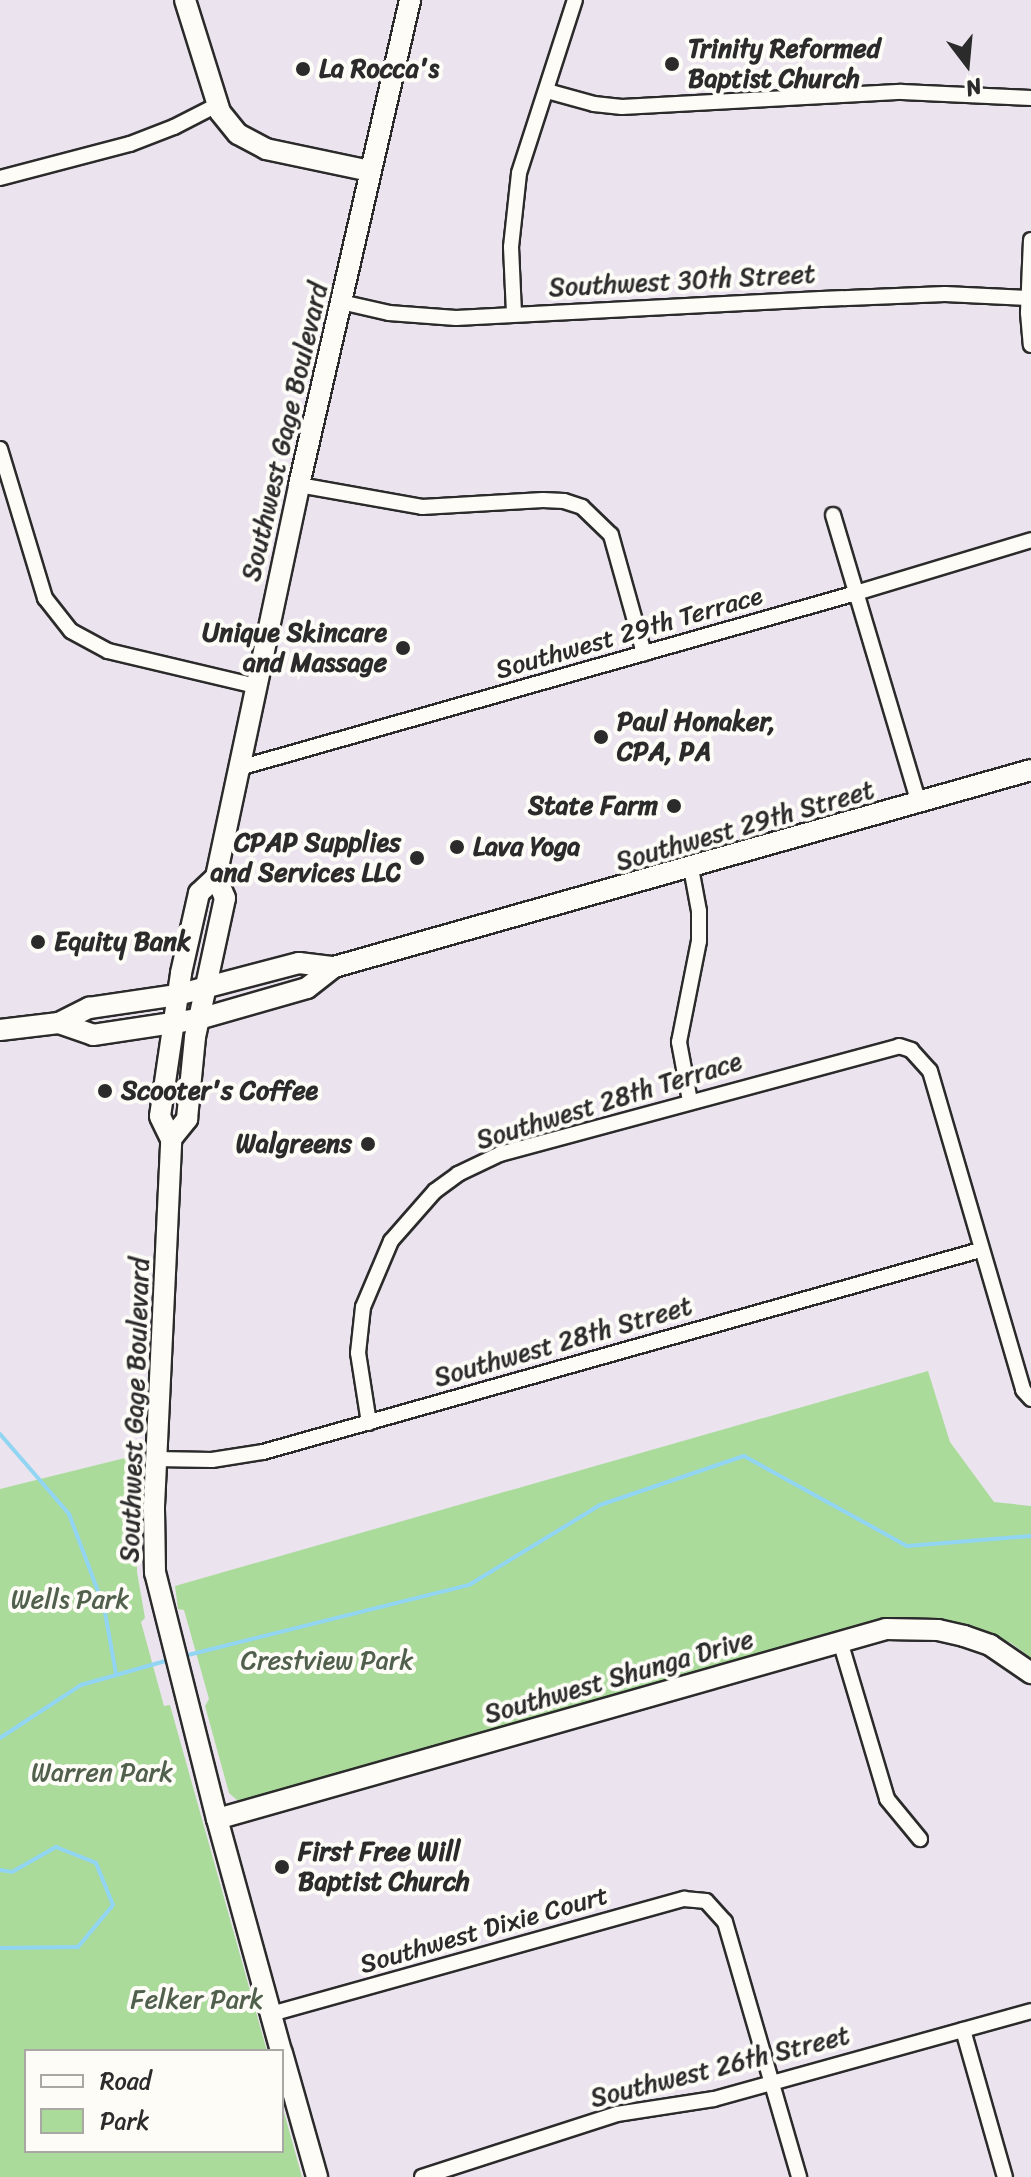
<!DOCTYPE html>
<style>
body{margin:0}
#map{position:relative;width:1031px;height:2177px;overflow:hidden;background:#ebe4ef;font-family:Sriracha,sans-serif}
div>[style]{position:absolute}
.green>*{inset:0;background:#abdb9b}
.stream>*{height:4px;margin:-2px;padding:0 2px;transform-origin:2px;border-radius:2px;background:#91d5f2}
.roads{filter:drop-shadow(2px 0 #2b2b2b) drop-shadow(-2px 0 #2b2b2b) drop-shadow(0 2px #2b2b2b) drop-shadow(0 -2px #2b2b2b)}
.street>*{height:14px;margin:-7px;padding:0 7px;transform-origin:7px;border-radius:7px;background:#fdfcf7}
.secondary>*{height:20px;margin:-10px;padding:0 10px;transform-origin:10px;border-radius:10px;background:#fdfcf7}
.dots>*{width:22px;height:22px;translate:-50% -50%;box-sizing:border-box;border:4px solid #fdfcf7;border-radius:50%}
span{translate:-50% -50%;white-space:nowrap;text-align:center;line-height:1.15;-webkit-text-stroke:8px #fdfcf7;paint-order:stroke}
.poi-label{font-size:26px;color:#2b2b2b;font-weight:700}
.left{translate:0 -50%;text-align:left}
.right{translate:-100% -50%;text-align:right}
.street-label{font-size:26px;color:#2b2b2b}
.park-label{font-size:26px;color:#51604d}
.legend{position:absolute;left:24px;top:2049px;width:260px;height:104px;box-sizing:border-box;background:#fdfcf7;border:2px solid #a9a8a5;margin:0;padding:10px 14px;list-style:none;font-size:24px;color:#2b2b2b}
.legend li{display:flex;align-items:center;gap:16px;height:40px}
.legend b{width:40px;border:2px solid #a9a8a5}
.north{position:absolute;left:927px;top:24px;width:80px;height:80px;-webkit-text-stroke:6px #fdfcf7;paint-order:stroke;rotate:164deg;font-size:22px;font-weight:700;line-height:32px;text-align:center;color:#2b2b2b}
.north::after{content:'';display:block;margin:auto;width:28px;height:36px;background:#2b2b2b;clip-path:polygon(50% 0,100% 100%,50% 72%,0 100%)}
</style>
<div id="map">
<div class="green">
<i style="clip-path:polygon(928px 1371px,950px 1442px,994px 1502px,1031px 1506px,1031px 1658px,1011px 1643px,970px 1625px,919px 1618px,882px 1620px,261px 1798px,237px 1800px,229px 1793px,205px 1706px,209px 1699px,184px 1610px,178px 1609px,175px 1586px)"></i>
<i style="clip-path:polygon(137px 1455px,137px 1572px,145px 1618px,141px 1622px,164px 1706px,170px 1705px,267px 2051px,26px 2051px,26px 2151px,282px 2151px,282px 2105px,302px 2177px,0 2177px,0 1489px)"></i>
</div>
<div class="stream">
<i style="left:0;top:1434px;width:106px;rotate:49.2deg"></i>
<i style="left:69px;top:1514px;width:99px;rotate:69.4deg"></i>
<i style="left:104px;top:1607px;width:68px;rotate:79.8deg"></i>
<i style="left:184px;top:1656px;width:294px;rotate:-14deg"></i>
<i style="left:469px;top:1585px;width:153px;rotate:-31.4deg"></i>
<i style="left:600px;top:1505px;width:152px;rotate:-18.8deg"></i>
<i style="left:744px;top:1456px;width:186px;rotate:28.9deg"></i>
<i style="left:907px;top:1546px;width:124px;rotate:-4.6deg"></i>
<i style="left:0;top:1738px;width:97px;rotate:-33.2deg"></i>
<i style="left:81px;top:1685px;width:95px;rotate:-15.9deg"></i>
<i style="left:0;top:1870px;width:12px;rotate:9deg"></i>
<i style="left:12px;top:1872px;width:51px;rotate:-29.6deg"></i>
<i style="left:56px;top:1847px;width:43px;rotate:21.8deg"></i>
<i style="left:96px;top:1863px;width:45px;rotate:68deg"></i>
<i style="left:113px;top:1905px;width:55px;rotate:129.8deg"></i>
<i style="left:78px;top:1947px;width:78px;rotate:179.3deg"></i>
</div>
<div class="roads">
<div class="street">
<i style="left:547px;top:91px;width:49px;rotate:15.5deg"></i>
<i style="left:594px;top:104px;width:28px;rotate:6deg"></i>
<i style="left:622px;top:107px;width:280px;rotate:-3.1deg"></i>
<i style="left:902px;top:92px;width:129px;rotate:2.7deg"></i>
<i style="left:0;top:178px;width:134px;rotate:-14.7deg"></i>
<i style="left:130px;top:144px;width:47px;rotate:-21.1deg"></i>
<i style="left:174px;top:127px;width:48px;rotate:-27.1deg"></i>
<i style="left:1031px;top:240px;width:73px;rotate:92.4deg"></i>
<i style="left:1028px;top:313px;width:32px;rotate:85deg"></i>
<i style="left:341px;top:302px;width:49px;rotate:12.9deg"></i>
<i style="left:389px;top:313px;width:67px;rotate:4.3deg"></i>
<i style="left:456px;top:318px;width:365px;rotate:-3deg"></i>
<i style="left:821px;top:299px;width:124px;rotate:-2.3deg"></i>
<i style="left:945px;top:294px;width:83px;rotate:2.8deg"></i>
<i style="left:514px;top:313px;width:66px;rotate:-92.6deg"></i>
<i style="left:511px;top:247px;width:74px;rotate:-83.8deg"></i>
<i style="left:519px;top:173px;width:182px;rotate:-72.1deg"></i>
<i style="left:0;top:449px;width:156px;rotate:73.2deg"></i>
<i style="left:45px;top:598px;width:42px;rotate:51.8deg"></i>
<i style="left:71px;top:631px;width:42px;rotate:28.4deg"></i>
<i style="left:108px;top:651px;width:152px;rotate:13.3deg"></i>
<i style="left:299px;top:485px;width:125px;rotate:10.1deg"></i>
<i style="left:422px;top:507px;width:121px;rotate:-3.3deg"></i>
<i style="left:543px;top:500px;width:21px;rotate:3deg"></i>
<i style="left:564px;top:501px;width:19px;rotate:18deg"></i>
<i style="left:582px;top:507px;width:40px;rotate:44deg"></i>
<i style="left:611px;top:535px;width:123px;rotate:74.4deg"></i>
<i style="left:833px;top:515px;width:302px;rotate:73.4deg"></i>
<i style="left:239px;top:768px;width:641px;rotate:-15.83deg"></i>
<i style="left:856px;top:593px;width:183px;rotate:-16.8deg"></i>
<i style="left:690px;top:1101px;width:60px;rotate:-100.6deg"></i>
<i style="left:679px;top:1042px;width:103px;rotate:-78.8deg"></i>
<i style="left:699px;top:941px;width:30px;rotate:-90deg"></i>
<i style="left:699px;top:911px;width:44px;rotate:-100.5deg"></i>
<i style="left:369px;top:1423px;width:71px;rotate:-98.9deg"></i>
<i style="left:358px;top:1353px;width:46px;rotate:-83.8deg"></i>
<i style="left:363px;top:1307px;width:72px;rotate:-67deg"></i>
<i style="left:391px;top:1241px;width:67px;rotate:-48.7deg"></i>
<i style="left:435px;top:1191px;width:29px;rotate:-36deg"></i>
<i style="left:458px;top:1174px;width:47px;rotate:-25.5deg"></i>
<i style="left:500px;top:1154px;width:413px;rotate:-15.1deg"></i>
<i style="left:899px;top:1046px;width:13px;rotate:18deg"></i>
<i style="left:911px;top:1050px;width:28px;rotate:48deg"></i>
<i style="left:930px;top:1071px;width:332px;rotate:73.7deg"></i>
<i style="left:1023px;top:1390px;width:12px;rotate:48deg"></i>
<i style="left:156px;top:1459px;width:56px;rotate:1deg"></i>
<i style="left:212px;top:1460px;width:52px;rotate:-8.9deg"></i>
<i style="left:263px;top:1452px;width:745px;rotate:-15.73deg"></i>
<i style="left:840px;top:1641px;width:165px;rotate:73.4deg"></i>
<i style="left:887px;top:1799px;width:52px;rotate:50.5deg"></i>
<i style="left:271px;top:2014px;width:429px;rotate:-15.6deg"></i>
<i style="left:684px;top:1899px;width:22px;rotate:5deg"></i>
<i style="left:706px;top:1901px;width:28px;rotate:48deg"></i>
<i style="left:725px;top:1922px;width:266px;rotate:73.8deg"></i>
<i style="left:963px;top:2030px;width:153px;rotate:74.1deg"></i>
<i style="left:422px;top:2177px;width:205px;rotate:-17.9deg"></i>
<i style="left:617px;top:2114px;width:98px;rotate:-8.8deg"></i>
<i style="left:714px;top:2099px;width:329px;rotate:-15.5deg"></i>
</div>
<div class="secondary">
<i style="left:185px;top:0;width:117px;rotate:72.6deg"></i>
<i style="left:220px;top:112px;width:28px;rotate:51deg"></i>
<i style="left:238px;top:134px;width:32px;rotate:28deg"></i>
<i style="left:266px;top:149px;width:106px;rotate:11.9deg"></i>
<i style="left:59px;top:1023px;width:36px;rotate:19deg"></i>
<i style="left:93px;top:1035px;width:107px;rotate:-8.6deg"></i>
<i style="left:199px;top:1019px;width:112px;rotate:-16deg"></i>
<i style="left:307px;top:988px;width:34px;rotate:-38deg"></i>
<i style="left:0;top:1030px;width:59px;rotate:-6.8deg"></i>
<i style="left:59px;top:1023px;width:34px;rotate:-27deg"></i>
<i style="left:89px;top:1008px;width:89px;rotate:-8.4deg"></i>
<i style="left:177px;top:995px;width:126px;rotate:-14.7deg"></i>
<i style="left:299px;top:963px;width:35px;rotate:7deg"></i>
<i style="left:334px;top:967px;width:724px;rotate:-15.78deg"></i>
<i style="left:171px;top:1139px;width:26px;rotate:-51deg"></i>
<i style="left:187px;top:1119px;width:82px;rotate:-84.4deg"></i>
<i style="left:195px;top:1037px;width:142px;rotate:-77.8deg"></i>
<i style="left:225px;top:898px;width:23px;rotate:-113deg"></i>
<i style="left:217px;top:1819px;width:695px;rotate:-15.85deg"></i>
<i style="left:886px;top:1629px;width:52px;rotate:1.1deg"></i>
<i style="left:938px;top:1630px;width:27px;rotate:13deg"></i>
<i style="left:964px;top:1636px;width:28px;rotate:19deg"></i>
<i style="left:990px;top:1645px;width:50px;rotate:34.3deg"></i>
<i style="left:281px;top:2051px;width:241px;rotate:-105.4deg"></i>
<i style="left:217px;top:1819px;width:254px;rotate:-104.1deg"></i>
<i style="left:155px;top:1573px;width:67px;rotate:-90.9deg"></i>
<i style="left:154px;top:1506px;width:367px;rotate:-87.3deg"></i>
<i style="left:171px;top:1139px;width:25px;rotate:-116deg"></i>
<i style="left:160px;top:1116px;width:145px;rotate:-81.6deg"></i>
<i style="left:181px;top:973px;width:82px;rotate:-77.3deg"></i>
<i style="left:199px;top:893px;width:23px;rotate:-43deg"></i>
<i style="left:216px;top:877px;width:401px;rotate:-78deg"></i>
<i style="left:299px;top:485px;width:498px;rotate:-77.1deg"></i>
<i style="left:282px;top:2053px;width:129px;rotate:74.2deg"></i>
</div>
</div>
<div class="dots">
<i style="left:672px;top:64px;background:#2b2b2b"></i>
<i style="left:303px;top:69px;background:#2b2b2b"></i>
<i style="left:403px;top:648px;background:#2b2b2b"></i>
<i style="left:601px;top:737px;background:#2b2b2b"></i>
<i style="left:674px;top:806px;background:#2b2b2b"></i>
<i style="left:457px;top:847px;background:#2b2b2b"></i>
<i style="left:417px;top:858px;background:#2b2b2b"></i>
<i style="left:38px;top:942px;background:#2b2b2b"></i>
<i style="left:105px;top:1091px;background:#2b2b2b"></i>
<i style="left:368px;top:1144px;background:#2b2b2b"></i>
<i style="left:282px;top:1867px;background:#2b2b2b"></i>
</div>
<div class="poi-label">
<span class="left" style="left:688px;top:64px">Trinity Reformed<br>Baptist Church</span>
<span class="left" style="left:319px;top:69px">La Rocca's</span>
<span class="right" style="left:387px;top:648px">Unique Skincare<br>and Massage</span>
<span class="left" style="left:617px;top:737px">Paul Honaker,<br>CPA, PA</span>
<span class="right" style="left:658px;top:806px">State Farm</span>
<span class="right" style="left:401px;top:858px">CPAP Supplies<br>and Services LLC</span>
<span class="left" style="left:473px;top:847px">Lava Yoga</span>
<span class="left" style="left:54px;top:942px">Equity Bank</span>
<span class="left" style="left:121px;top:1091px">Scooter's Coffee</span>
<span class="right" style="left:352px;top:1144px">Walgreens</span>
<span class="left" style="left:298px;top:1867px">First Free Will<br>Baptist Church</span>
</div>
<div class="street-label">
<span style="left:682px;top:281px;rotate:-3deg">Southwest 30th Street</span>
<span style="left:285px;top:432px;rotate:-77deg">Southwest Gage Boulevard</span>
<span style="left:629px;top:633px;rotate:-16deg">Southwest 29th Terrace</span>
<span style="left:745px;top:826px;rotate:-16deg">Southwest 29th Street</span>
<span style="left:609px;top:1101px;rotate:-17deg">Southwest 28th Terrace</span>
<span style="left:563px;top:1342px;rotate:-16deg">Southwest 28th Street</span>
<span style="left:135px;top:1410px;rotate:-88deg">Southwest Gage Boulevard</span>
<span style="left:619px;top:1677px;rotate:-16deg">Southwest Shunga Drive</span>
<span style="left:484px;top:1930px;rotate:-16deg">Southwest Dixie Court</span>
<span style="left:720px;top:2067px;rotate:-14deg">Southwest 26th Street</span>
</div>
<div class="park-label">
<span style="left:70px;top:1600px">Wells Park</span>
<span style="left:327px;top:1661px">Crestview Park</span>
<span style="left:102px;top:1773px">Warren Park</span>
<span style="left:197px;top:2000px">Felker Park</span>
</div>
<ul class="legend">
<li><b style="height:10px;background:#fdfcf7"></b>Road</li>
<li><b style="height:22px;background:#abdb9b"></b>Park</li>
</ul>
<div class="north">N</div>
</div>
